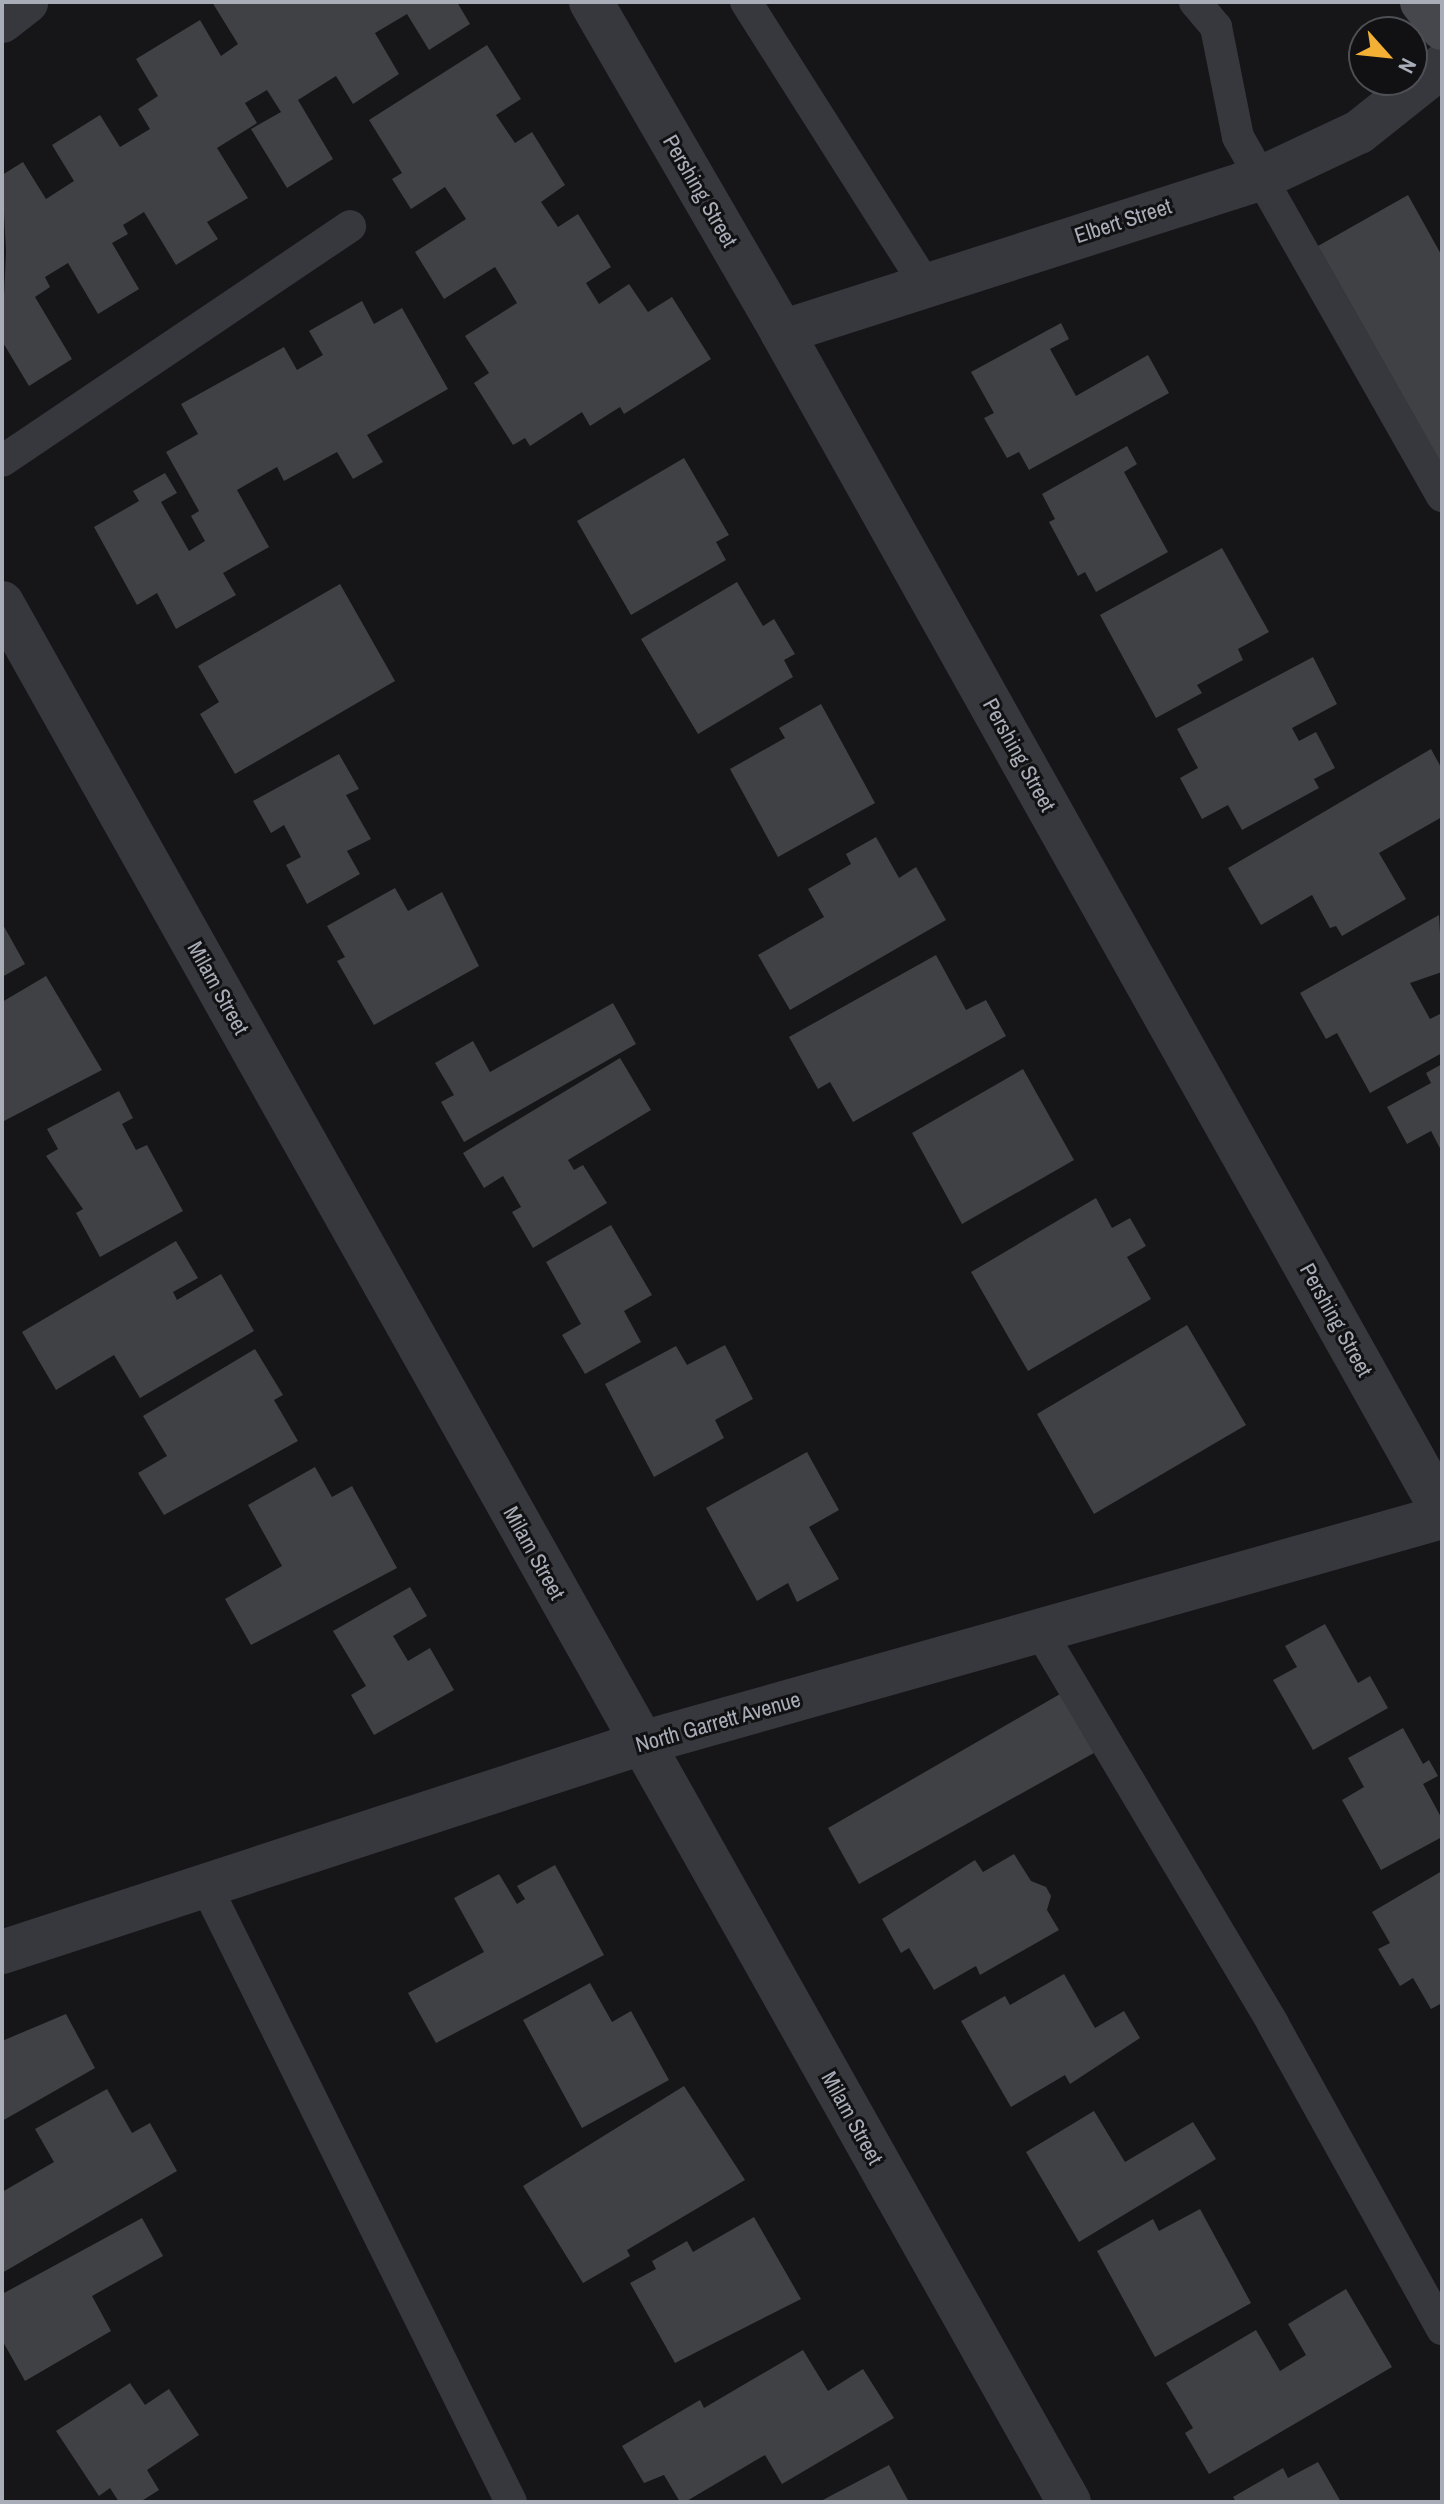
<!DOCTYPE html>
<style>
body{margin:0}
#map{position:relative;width:1444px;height:2504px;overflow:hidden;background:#161618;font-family:"Archivo Narrow",sans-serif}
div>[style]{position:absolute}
.building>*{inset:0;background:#404145}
.service>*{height:32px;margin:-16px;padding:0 16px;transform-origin:16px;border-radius:16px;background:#37383d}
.minor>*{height:44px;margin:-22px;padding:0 22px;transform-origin:22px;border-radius:22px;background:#37383d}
.secondary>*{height:44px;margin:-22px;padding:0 22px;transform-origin:22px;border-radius:22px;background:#45474d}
span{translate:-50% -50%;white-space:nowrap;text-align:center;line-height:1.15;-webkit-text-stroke:6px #111113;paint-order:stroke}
.street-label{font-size:22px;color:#a8adb8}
.frame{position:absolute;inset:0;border:4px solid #a8adb8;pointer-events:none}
.north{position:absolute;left:1348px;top:16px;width:80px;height:80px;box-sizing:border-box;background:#111113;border:2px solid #4d4f55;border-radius:50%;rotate:117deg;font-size:22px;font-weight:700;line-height:32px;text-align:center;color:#a8adb8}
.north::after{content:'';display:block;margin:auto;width:28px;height:36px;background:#f2b134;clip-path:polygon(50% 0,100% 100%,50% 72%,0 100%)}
</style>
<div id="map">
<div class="building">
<i style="clip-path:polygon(212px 2px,457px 2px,470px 24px,429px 50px,407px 14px,375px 33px,399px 74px,353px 104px,336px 76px,298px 100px,333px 159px,287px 188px,251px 129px,281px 112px,267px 90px,245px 103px,257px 123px,217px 148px,248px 198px,207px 222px,218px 239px,176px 265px,144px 212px,123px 225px,128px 234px,112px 243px,139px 289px,98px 314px,68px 263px,45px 277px,50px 287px,35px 297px,72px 359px,29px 386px,2px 341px,6px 251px,2px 175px,23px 162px,46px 199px,74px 181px,52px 145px,100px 115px,120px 147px,150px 129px,138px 109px,158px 96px,136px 59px,200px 20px,221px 56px,238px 44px)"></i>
<i style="clip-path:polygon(487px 45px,521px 99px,496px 115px,515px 143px,532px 132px,565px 185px,541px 202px,558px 227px,578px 214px,611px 267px,586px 283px,599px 304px,629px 284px,648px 312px,672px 297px,711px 359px,624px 414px,620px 407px,590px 426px,582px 412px,530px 446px,525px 438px,513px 445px,474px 383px,489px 373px,465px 336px,517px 303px,495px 267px,444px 299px,415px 252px,466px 219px,445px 187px,411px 209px,392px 179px,402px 173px,369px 120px)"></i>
<i style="clip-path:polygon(1408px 195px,1442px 256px,1442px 465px,1318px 246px)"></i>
<i style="clip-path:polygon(362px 301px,374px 324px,402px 308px,448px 389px,367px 435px,383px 462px,353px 479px,337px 452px,284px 481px,277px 467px,237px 490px,269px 547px,223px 573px,236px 595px,176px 629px,157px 593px,137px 605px,94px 527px,139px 501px,133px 491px,165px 473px,177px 493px,161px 502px,189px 551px,205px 541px,191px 516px,199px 511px,166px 452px,198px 434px,181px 404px,284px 347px,297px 370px,323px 355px,309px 331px)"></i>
<i style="clip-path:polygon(1061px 323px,1069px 339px,1050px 349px,1076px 396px,1148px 355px,1169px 393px,1029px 470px,1019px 452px,1007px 458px,984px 418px,994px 413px,971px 372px)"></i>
<i style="clip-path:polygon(1127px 446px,1137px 464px,1124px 472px,1168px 552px,1096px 592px,1085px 572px,1078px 576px,1049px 522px,1055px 519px,1042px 494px)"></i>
<i style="clip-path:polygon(684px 458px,729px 535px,716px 542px,726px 560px,631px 615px,577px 521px)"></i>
<i style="clip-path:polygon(1222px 548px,1269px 632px,1238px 649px,1243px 660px,1197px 685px,1202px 693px,1156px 718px,1100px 615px)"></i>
<i style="clip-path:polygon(737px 582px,763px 626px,774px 619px,795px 654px,784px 660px,793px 677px,698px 734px,641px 639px)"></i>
<i style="clip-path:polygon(340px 584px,395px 681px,235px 774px,200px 714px,219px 702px,198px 666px)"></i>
<i style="clip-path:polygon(1313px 657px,1337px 704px,1292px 728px,1299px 741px,1316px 732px,1335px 768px,1314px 779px,1319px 788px,1242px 830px,1228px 805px,1202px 819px,1180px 778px,1198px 768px,1177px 729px)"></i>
<i style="clip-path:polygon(821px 704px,875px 803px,778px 857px,730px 769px,785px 738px,779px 728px)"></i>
<i style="clip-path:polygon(1431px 749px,1442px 769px,1442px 817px,1379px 853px,1406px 899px,1342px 936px,1336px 926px,1330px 928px,1312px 895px,1261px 925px,1228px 868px)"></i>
<i style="clip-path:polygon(339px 754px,359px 789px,346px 795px,371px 839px,347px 851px,360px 874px,307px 904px,286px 865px,301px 857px,284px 825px,271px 833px,253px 801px)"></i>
<i style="clip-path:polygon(876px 837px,899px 878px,916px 867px,946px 920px,790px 1010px,758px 955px,824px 917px,808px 889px,851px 864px,846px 854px)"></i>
<i style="clip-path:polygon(395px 888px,408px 911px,442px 892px,479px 966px,374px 1025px,337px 961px,345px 957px,327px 926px)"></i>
<i style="clip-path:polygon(1439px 915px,1442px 972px,1410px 983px,1430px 1019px,1442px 1013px,1442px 1053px,1370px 1093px,1337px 1033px,1326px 1039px,1300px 993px)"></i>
<i style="clip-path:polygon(2px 923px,25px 964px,2px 977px)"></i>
<i style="clip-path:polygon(936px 955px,966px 1010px,986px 1000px,1006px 1036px,853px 1122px,830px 1082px,818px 1089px,789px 1037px)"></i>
<i style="clip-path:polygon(46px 976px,102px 1070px,2px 1122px,2px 1002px)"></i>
<i style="clip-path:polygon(613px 1003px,636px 1044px,464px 1142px,441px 1102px,454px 1095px,435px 1063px,473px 1041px,490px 1072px)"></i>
<i style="clip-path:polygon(620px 1058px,651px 1110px,568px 1160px,574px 1170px,583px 1165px,607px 1203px,533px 1248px,512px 1212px,521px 1207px,503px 1176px,484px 1188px,463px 1153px)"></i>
<i style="clip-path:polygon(1442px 1064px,1442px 1152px,1431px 1131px,1407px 1144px,1387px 1107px,1431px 1083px,1426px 1073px)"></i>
<i style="clip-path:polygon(1023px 1069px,1074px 1160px,962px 1224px,912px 1133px)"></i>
<i style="clip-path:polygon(119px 1091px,133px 1118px,122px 1124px,136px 1150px,147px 1145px,183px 1211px,100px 1257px,76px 1213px,83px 1209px,46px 1156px,58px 1149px,47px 1129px)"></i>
<i style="clip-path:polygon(1096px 1198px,1112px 1228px,1130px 1218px,1146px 1246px,1127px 1257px,1151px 1299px,1028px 1371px,971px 1272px)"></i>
<i style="clip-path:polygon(611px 1225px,652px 1295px,624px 1311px,641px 1342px,585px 1374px,562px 1335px,581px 1324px,546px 1262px)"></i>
<i style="clip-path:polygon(176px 1241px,198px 1278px,173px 1292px,177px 1300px,221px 1274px,254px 1331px,140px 1398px,114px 1355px,56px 1390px,22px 1332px)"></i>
<i style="clip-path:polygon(1187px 1325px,1246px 1425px,1094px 1514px,1037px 1414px)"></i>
<i style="clip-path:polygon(725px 1345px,753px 1399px,715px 1420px,724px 1438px,654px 1477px,605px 1384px,676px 1346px,687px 1365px)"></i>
<i style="clip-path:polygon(255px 1349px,283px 1395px,274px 1400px,298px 1441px,164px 1515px,138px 1473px,167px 1456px,143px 1416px)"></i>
<i style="clip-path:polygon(807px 1452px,839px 1510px,809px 1527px,839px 1579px,797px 1602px,788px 1583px,757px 1601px,706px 1508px)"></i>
<i style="clip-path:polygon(315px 1467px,332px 1497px,352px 1486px,397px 1568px,251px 1645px,225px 1599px,282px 1566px,248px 1505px)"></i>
<i style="clip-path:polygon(410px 1587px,427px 1616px,393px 1636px,408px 1661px,430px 1648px,454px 1690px,374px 1735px,351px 1695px,366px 1686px,333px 1631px)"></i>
<i style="clip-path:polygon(1325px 1624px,1358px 1683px,1370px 1676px,1388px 1708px,1313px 1750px,1273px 1680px,1297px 1667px,1285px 1646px)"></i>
<i style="clip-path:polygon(1060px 1694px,1094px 1753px,859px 1884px,828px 1828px)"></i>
<i style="clip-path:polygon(1403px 1728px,1423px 1764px,1429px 1760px,1438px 1776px,1423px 1784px,1442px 1819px,1442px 1837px,1381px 1870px,1342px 1800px,1364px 1787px,1348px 1758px)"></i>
<i style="clip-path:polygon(1014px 1854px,1031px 1881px,1046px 1887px,1051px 1896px,1047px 1910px,1059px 1930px,980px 1975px,976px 1966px,934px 1990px,909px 1948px,901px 1953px,882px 1919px,975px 1860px,983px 1872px)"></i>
<i style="clip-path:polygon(555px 1865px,604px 1955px,436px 2043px,408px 1993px,484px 1952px,454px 1898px,499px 1874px,517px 1904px,525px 1899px,517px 1886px)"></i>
<i style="clip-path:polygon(1442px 1871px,1442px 2003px,1431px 2009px,1413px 1978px,1400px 1986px,1378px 1949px,1390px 1943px,1372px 1912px)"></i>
<i style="clip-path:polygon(1064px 1974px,1095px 2028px,1124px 2011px,1140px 2038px,1070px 2084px,1065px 2075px,1011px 2107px,961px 2021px,1005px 1996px,1010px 2005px)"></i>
<i style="clip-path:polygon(590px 1983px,612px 2022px,631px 2011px,669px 2080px,582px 2128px,523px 2020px)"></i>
<i style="clip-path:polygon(66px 2014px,95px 2068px,2px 2121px,2px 2041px)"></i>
<i style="clip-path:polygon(684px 2086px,745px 2180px,627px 2250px,630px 2256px,583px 2283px,523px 2186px)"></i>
<i style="clip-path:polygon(107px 2089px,132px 2133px,150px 2123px,177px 2171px,2px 2273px,2px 2192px,54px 2162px,35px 2129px)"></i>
<i style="clip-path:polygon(1094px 2111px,1125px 2162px,1193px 2122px,1216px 2159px,1079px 2242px,1026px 2152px)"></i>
<i style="clip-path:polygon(1200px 2209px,1251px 2303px,1155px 2357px,1097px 2251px,1153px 2219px,1159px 2231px)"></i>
<i style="clip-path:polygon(754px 2217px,801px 2299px,675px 2363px,630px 2283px,656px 2269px,652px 2261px,687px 2241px,693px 2252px)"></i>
<i style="clip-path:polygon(142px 2218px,163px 2256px,92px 2296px,111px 2331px,25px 2381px,2px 2340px,4px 2293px)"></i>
<i style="clip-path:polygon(1346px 2289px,1392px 2367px,1209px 2474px,1185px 2433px,1193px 2428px,1166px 2383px,1256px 2330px,1280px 2371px,1306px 2355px,1288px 2324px)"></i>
<i style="clip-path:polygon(803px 2350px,828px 2391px,863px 2369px,894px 2418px,782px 2484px,765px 2455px,685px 2502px,680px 2502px,664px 2475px,644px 2483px,622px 2446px,700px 2400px,704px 2408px)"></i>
<i style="clip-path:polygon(130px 2383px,145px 2405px,169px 2389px,199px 2435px,147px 2470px,159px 2490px,140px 2502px,119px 2502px,110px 2488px,99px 2496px,56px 2431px)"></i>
<i style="clip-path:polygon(1318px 2462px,1341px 2502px,1236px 2502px,1233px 2497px,1283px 2468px,1288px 2478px)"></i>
<i style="clip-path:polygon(889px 2465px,909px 2502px,819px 2502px)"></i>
</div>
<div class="service">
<i style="left:746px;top:2px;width:334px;rotate:57.6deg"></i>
<i style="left:1195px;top:2px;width:33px;rotate:50deg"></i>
<i style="left:1216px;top:27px;width:112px;rotate:78.7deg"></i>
<i style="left:1238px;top:137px;width:413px;rotate:60.4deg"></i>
<i style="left:2px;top:461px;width:420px;rotate:-34deg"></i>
<i style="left:1040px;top:1631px;width:457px;rotate:59.3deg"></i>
<i style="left:1273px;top:2024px;width:349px;rotate:61deg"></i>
<i style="left:206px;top:1886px;width:687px;rotate:63.66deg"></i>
</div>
<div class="minor">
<i style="left:591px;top:2px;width:381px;rotate:59.9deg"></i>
<i style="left:782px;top:332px;width:1350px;rotate:60.74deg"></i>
<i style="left:2px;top:21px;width:31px;rotate:-38deg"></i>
<i style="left:782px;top:332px;width:501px;rotate:-17.78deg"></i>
<i style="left:1259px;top:179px;width:110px;rotate:-25.2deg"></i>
<i style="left:1359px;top:132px;width:106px;rotate:-38.5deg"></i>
<i style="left:2px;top:603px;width:2178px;rotate:60.67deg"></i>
<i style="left:2px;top:1952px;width:673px;rotate:-18.09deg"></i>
<i style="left:642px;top:1743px;width:831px;rotate:-15.77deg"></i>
</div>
<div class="secondary">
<i style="left:1422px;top:2px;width:33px;rotate:52deg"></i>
</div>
<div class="street-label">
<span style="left:700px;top:191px;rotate:60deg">Pershing Street</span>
<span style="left:1123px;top:221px;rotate:-18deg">Elbert Street</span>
<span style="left:1019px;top:755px;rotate:61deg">Pershing Street</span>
<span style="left:218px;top:988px;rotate:61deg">Milam Street</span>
<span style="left:1336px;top:1320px;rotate:61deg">Pershing Street</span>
<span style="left:534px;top:1553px;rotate:61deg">Milam Street</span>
<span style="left:718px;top:1722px;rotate:-16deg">North Garrett Avenue</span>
<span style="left:852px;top:2118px;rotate:61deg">Milam Street</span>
</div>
<div class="frame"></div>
<div class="north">N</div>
</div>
